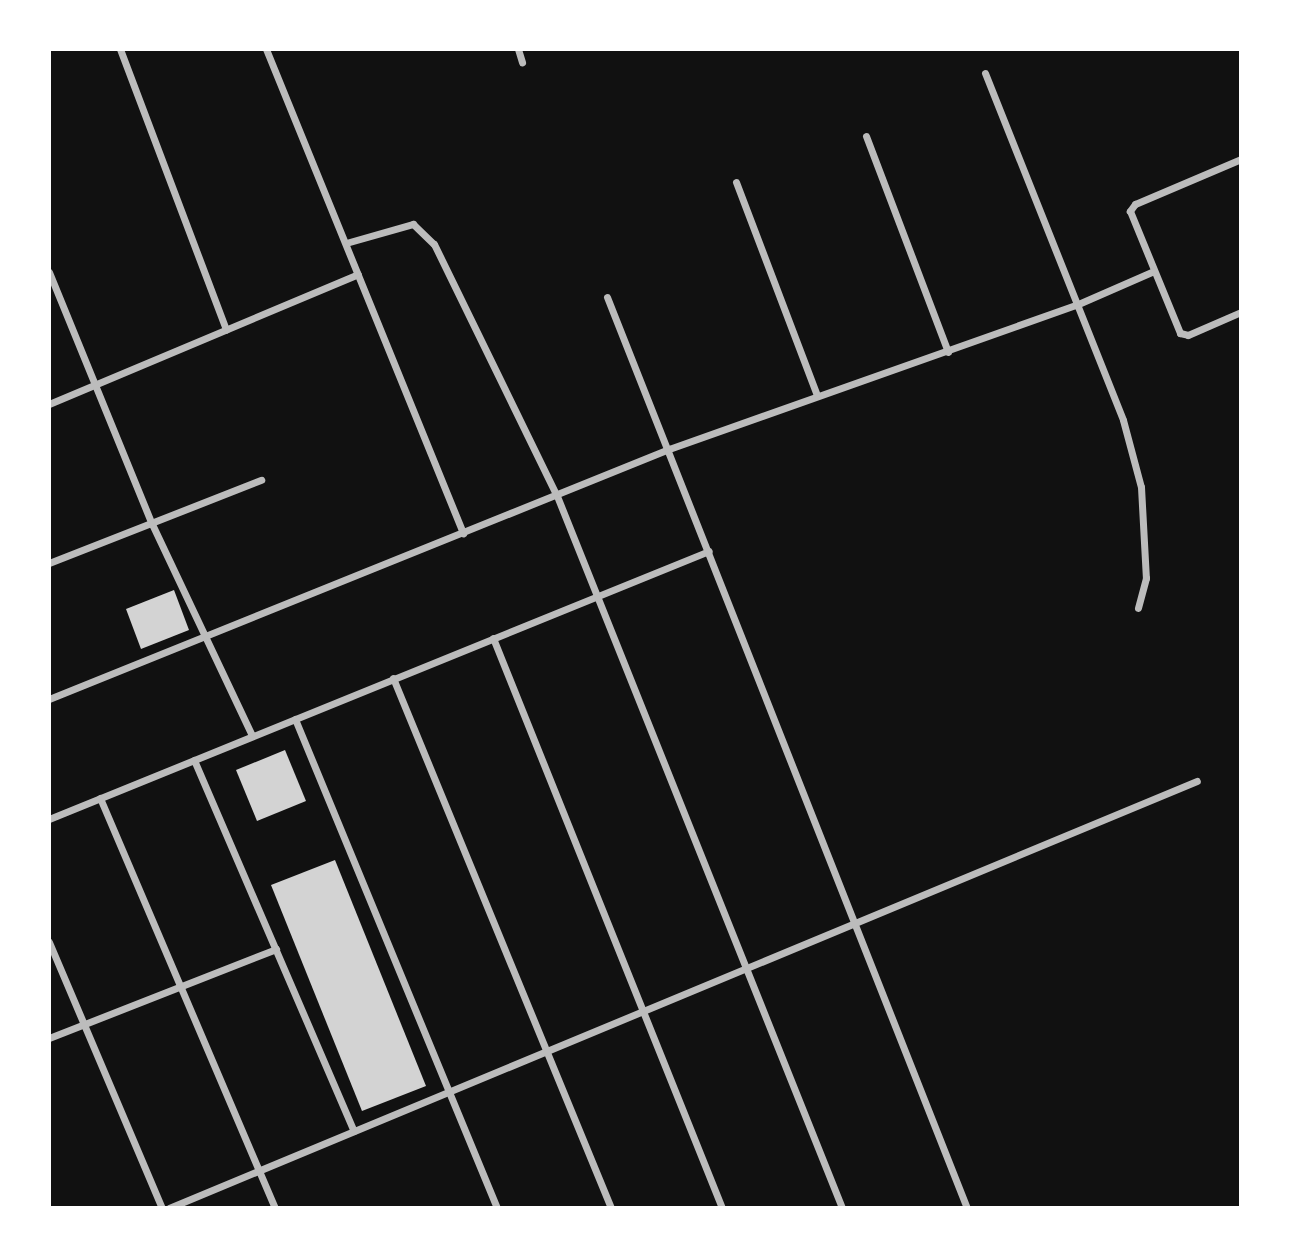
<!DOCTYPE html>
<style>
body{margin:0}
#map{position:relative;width:1290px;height:1257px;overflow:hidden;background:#111;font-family:Roboto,sans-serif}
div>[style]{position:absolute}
.building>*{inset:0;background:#d3d3d3}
.minor>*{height:7px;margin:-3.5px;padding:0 3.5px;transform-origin:3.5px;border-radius:3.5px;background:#bcbcbc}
span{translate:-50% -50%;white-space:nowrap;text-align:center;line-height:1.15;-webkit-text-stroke:5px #fff;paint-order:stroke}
.frame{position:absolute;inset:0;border:51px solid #fff;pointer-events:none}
</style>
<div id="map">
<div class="building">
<i style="clip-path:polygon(174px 590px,189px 630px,141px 649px,126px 609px)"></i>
<i style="clip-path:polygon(285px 750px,306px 801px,257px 821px,236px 770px)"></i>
<i style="clip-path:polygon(335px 860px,426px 1086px,362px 1111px,271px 885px)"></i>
</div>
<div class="minor">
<i style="left:120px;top:49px;width:300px;rotate:69.3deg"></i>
<i style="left:266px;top:49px;width:523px;rotate:67.85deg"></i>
<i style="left:518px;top:49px;width:14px;rotate:73deg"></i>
<i style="left:985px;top:73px;width:373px;rotate:68.3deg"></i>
<i style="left:1123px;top:420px;width:69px;rotate:75deg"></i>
<i style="left:1141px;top:487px;width:91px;rotate:86.9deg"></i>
<i style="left:1146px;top:578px;width:31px;rotate:105deg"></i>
<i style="left:866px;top:136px;width:231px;rotate:69.2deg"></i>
<i style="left:1241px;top:159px;width:115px;rotate:157deg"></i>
<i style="left:1135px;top:204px;width:9px;rotate:126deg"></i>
<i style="left:1130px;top:211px;width:132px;rotate:67.7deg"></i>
<i style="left:1180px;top:333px;width:8px;rotate:14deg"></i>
<i style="left:1188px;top:335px;width:58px;rotate:-23.5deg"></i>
<i style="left:736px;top:182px;width:228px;rotate:69.2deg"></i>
<i style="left:346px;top:243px;width:70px;rotate:-15.8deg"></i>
<i style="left:413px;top:224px;width:29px;rotate:44deg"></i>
<i style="left:434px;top:244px;width:280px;rotate:64deg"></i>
<i style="left:557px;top:496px;width:767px;rotate:68.18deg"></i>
<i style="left:49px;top:272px;width:272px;rotate:67.8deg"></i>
<i style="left:152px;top:524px;width:234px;rotate:64.7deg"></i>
<i style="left:607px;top:297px;width:980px;rotate:68.44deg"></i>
<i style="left:49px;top:404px;width:335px;rotate:-22.8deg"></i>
<i style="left:49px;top:563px;width:228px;rotate:-21.4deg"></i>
<i style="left:493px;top:638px;width:614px;rotate:68.11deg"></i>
<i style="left:393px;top:678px;width:573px;rotate:67.64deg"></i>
<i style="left:49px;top:699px;width:669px;rotate:-21.96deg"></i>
<i style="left:669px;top:449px;width:432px;rotate:-19.5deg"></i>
<i style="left:1076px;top:305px;width:85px;rotate:-23.6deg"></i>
<i style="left:295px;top:719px;width:529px;rotate:67.56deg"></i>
<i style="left:194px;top:760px;width:404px;rotate:66.7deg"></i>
<i style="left:100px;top:798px;width:446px;rotate:66.9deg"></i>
<i style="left:49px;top:819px;width:712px;rotate:-22.1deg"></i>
<i style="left:49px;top:942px;width:289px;rotate:67deg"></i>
<i style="left:49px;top:1038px;width:244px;rotate:-21.4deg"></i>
<i style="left:169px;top:1208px;width:1113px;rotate:-22.56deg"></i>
</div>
<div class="frame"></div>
</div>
